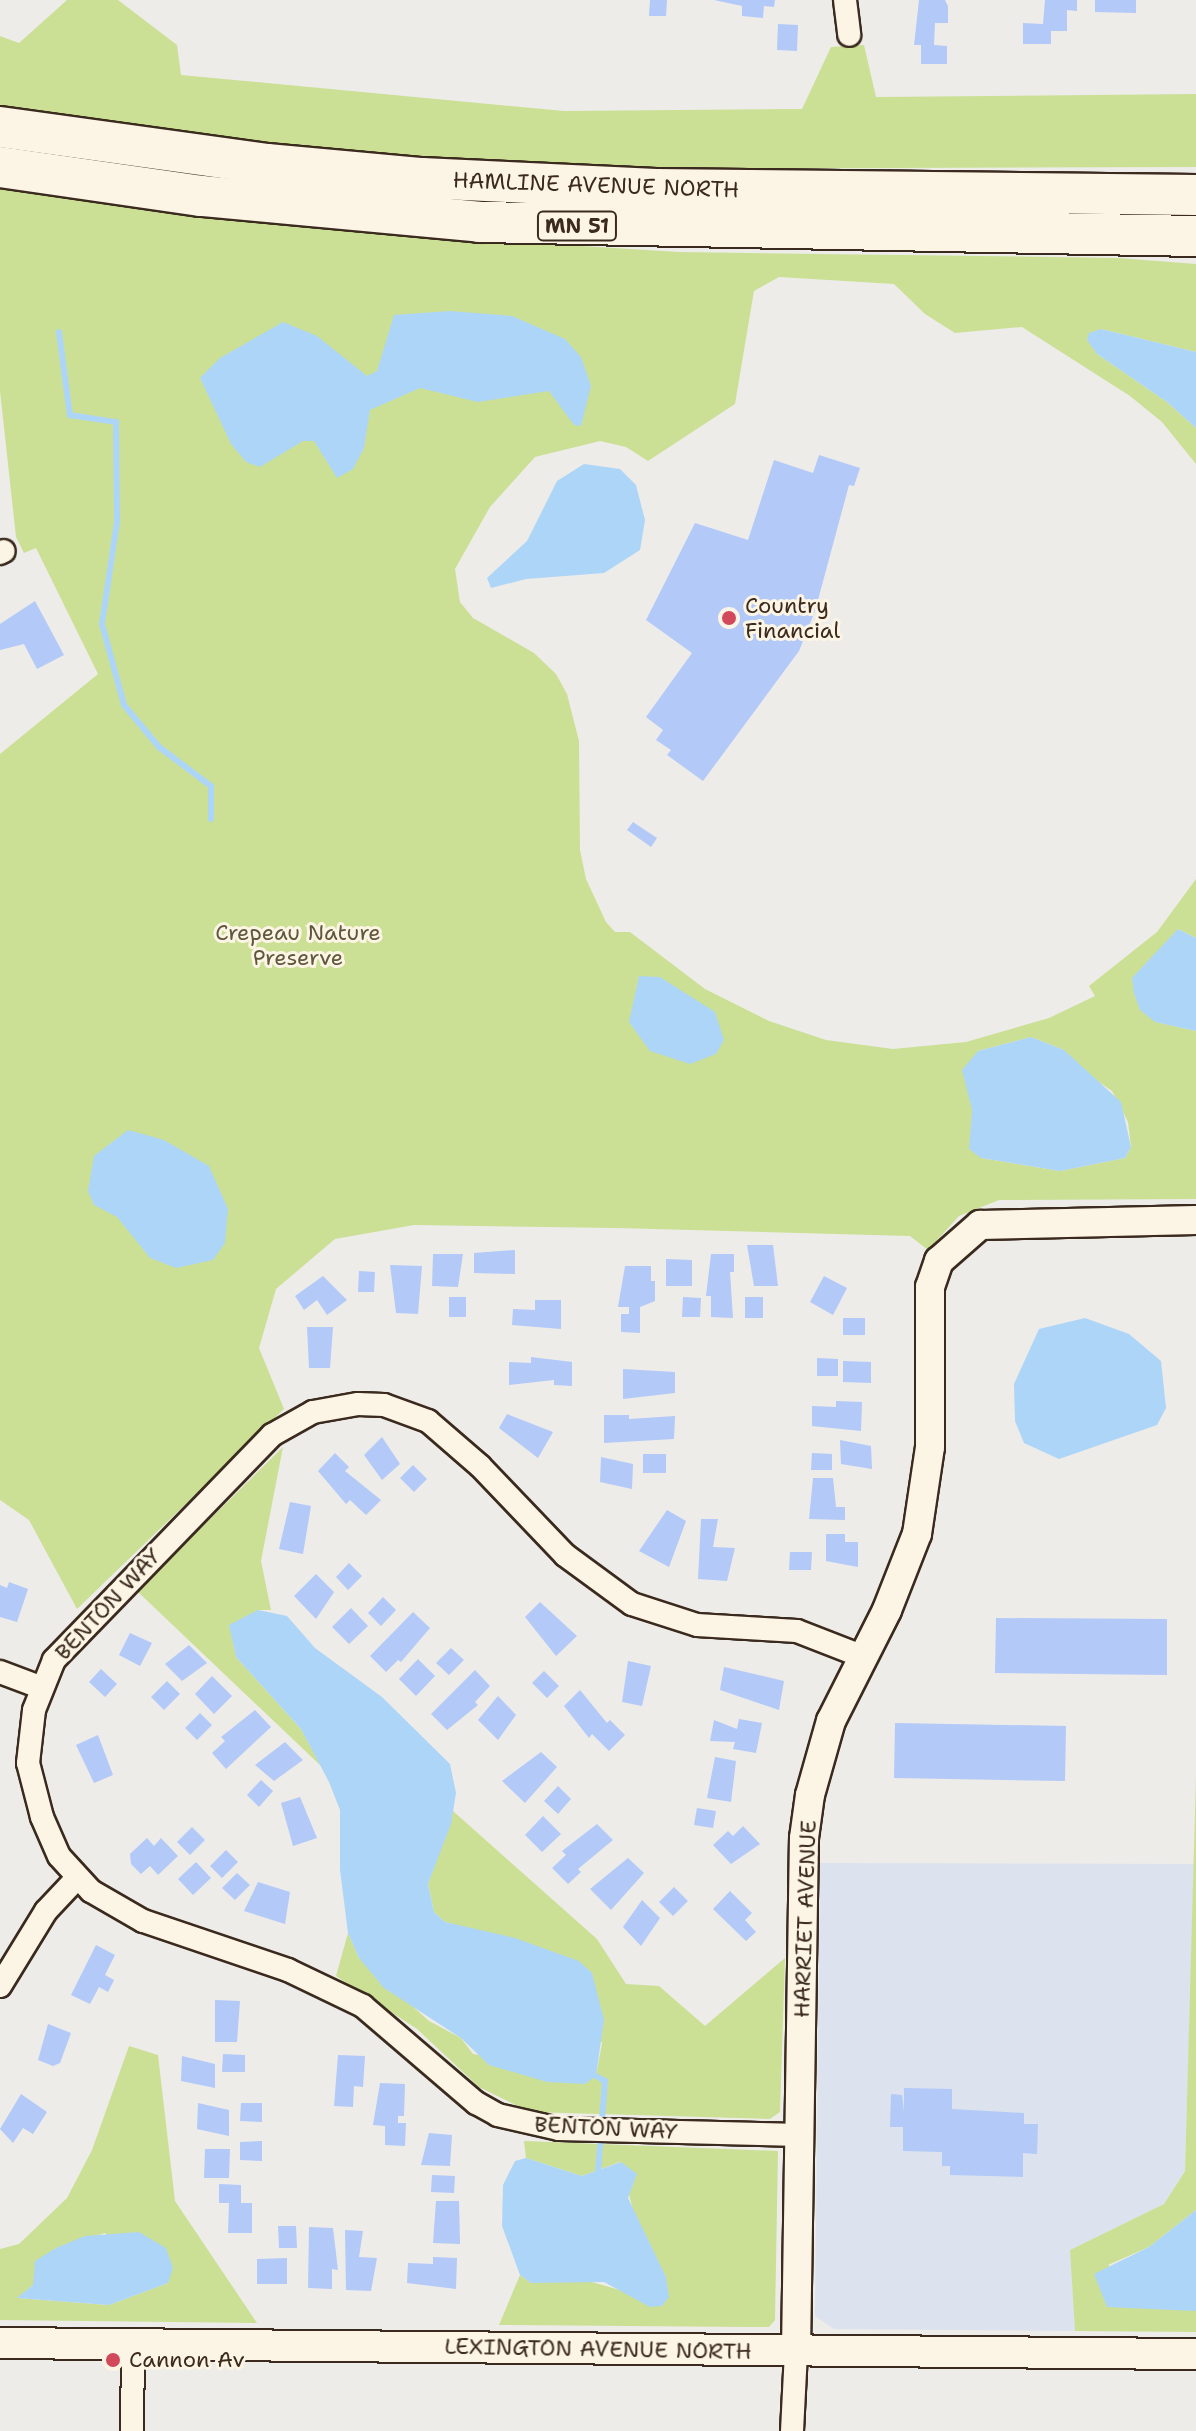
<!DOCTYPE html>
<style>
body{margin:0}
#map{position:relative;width:1196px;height:2431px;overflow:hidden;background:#edece9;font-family:"Shantell Sans",sans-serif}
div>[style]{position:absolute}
.built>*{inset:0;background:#dce2ee}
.green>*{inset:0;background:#cbe095}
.water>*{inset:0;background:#add5f8}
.stream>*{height:6px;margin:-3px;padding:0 3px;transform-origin:3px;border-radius:3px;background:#add5f8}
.building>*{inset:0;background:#b3c9f8}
.roads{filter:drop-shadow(2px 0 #3b2a1e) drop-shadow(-2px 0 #3b2a1e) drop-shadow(0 2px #3b2a1e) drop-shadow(0 -2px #3b2a1e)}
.minor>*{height:22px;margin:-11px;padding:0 11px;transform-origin:11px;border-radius:11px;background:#fcf5e5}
.tertiary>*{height:28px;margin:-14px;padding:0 14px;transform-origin:14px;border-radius:14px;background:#fcf5e5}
.secondary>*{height:30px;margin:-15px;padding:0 15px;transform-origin:15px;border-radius:15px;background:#fcf5e5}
.motorway>*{height:40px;margin:-20px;padding:0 20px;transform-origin:20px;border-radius:20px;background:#fcf5e5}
.dots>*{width:22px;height:22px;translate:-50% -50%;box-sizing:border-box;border:4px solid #fcf5e5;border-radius:50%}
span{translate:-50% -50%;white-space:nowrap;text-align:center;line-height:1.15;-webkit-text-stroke:6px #fcf5e5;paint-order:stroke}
.shield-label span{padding:2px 6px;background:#fcf5e5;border:2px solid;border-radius:6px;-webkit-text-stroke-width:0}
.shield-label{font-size:20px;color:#3b2a1e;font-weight:700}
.street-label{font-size:22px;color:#3b2a1e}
.poi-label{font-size:22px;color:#3b2a1e}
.left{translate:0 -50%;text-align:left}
.park-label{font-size:22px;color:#5f583c}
</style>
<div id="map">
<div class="built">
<i style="clip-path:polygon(820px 1863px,1194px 1864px,1185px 2170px,1164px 2204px,1070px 2250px,1075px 2331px,834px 2329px,815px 2316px)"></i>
</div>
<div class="green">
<i style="clip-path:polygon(67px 0,118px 0,177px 45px,181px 75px,564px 111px,802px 109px,831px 47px,864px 45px,876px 97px,1196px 94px,1196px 167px,589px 169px,306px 149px,0 108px,0 36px,19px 43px)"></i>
<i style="clip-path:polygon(evenodd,0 188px,199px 217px,469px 239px,679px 252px,1119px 258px,1196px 264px,1196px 352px,1101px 329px,1097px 354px,1167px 402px,1196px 428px,1196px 464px,1162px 422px,1130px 396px,1022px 327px,955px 333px,925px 314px,894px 284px,779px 277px,754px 291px,735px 404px,648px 461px,626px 447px,600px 441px,535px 457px,490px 507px,455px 569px,460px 602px,473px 618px,534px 653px,556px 674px,567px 694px,579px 741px,580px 850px,586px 879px,606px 922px,615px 932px,630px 932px,705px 989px,769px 1021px,826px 1040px,893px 1049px,966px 1042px,1049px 1018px,1095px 996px,1089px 986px,1157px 932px,1196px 879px,1196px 938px,1178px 929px,1134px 993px,1141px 1010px,1156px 1022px,1196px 1031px,1196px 1199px,999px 1200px,959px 1216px,928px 1250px,910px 1236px,616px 1228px,414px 1225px,335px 1239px,276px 1289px,259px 1348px,284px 1409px,77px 1609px,29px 1520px,0 1500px,0 754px,98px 674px,36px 548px,24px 553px,16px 537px,0 391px,0 188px,1031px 1037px,1064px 1050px,1077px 1067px,1112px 1091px,1128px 1122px,1131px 1147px,1125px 1158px,1060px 1171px,981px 1158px,970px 1091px,978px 1051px,1031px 1037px)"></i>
<i style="clip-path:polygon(283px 1447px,261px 1561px,271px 1610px,258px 1610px,236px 1657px,301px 1729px,321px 1766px,137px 1591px)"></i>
<i style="clip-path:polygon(1196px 1776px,1196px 2210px,1149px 2247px,1108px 2265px,1196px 2311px,1196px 2332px,1075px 2331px,1070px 2250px,1164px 2204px,1185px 2171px)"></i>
<i style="clip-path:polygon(453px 1811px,597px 1939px,626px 1984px,659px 1986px,705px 2026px,785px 1958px,780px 2112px,770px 2119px,530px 2112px,479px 2087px,417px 2029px,336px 1976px,348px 1933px,359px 1958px,429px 2021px,461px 2038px,473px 2054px,596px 2076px,602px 2043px,544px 1950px,445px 1922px,434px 1912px,428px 1884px)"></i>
<i style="clip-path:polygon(evenodd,129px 2046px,158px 2055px,175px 2201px,257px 2323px,0 2320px,0 2249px,19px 2244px,67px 2198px,92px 2150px,129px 2046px,105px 2233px,168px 2283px,109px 2305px,18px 2298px,33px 2285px,56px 2248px,105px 2233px)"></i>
<i style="clip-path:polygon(524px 2141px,778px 2151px,775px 2320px,769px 2327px,748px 2327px,499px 2325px,520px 2275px,531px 2283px,581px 2279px,620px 2290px,666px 2277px,636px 2221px,620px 2162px,582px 2176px,526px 2158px)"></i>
</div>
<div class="water">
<i style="clip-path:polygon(450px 311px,512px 316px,565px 339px,581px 357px,591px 386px,581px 426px,574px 425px,549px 391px,478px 402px,420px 388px,370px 410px,364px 448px,353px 469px,337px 478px,314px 441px,303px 441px,260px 467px,246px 462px,231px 444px,200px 378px,220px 358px,283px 322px,317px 336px,367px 376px,377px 371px,394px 315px)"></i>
<i style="clip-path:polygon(1101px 329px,1196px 352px,1196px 428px,1167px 402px,1097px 354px,1087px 340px,1089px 333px)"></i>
<i style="clip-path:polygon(584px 464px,620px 469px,636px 485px,645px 520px,640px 550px,604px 573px,526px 579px,491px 588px,487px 578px,527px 541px,557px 481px)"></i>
<i style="clip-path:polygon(1178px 929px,1196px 938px,1196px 1031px,1155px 1022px,1140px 1010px,1134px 993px,1132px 978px)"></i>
<i style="clip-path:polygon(639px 976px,660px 977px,715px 1012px,724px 1040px,716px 1054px,690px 1064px,650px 1051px,629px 1022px)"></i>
<i style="clip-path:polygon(1031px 1037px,1064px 1050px,1121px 1102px,1131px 1147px,1125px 1158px,1060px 1171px,981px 1158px,969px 1149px,972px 1110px,962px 1070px,978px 1051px)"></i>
<i style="clip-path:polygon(128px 1130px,164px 1140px,209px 1166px,228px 1209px,225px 1243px,213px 1260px,176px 1268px,150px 1258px,117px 1217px,94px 1205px,88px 1191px,94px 1156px)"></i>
<i style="clip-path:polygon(1085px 1318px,1129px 1334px,1161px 1361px,1166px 1408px,1157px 1425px,1059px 1459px,1024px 1443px,1015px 1421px,1014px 1384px,1039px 1329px)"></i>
<i style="clip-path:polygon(258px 1610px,287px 1616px,315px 1648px,382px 1697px,450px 1764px,456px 1793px,451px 1824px,428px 1884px,434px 1912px,445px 1922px,515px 1938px,579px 1961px,592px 1973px,604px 2020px,596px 2076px,585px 2084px,547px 2082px,489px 2065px,461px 2038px,384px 1988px,359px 1958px,348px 1933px,340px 1870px,340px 1810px,329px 1782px,301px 1729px,236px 1657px,229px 1625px)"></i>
<i style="clip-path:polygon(526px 2158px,582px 2176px,621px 2162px,637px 2174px,628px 2198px,666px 2277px,669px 2297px,662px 2306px,650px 2307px,604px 2282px,531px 2283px,520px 2275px,502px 2226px,503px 2185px,515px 2161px)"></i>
<i style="clip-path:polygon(1196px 2210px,1196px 2311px,1107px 2307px,1094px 2274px,1149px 2247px)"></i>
<i style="clip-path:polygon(139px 2232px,166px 2248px,173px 2268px,168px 2283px,109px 2305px,17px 2298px,33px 2285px,35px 2261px,56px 2248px,85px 2236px)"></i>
</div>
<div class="stream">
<i style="left:59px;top:332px;width:84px;rotate:82.5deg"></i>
<i style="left:70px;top:415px;width:47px;rotate:8.7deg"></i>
<i style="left:116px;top:422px;width:100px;rotate:89.4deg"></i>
<i style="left:117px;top:522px;width:103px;rotate:98.4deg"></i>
<i style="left:102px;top:624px;width:84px;rotate:74.8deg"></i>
<i style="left:124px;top:705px;width:55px;rotate:50.2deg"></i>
<i style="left:159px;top:747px;width:65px;rotate:36.9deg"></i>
<i style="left:211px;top:786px;width:33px;rotate:90deg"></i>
<i style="left:596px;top:2076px;width:10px;rotate:29deg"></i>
<i style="left:605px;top:2081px;width:92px;rotate:94.4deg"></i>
</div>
<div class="building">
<i style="clip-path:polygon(650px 0,667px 0,666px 16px,649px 16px)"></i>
<i style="clip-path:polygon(714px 0,775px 0,774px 7px,764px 6px,763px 18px,742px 16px,742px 6px)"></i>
<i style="clip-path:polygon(919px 0,945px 0,948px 6px,948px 23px,935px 23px,934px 45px,947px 46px,947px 64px,921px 64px,921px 45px,914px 45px)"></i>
<i style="clip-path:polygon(1045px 0,1077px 0,1077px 11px,1067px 10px,1067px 31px,1051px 31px,1051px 44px,1023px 44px,1023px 23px,1043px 24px)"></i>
<i style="clip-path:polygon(1095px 0,1136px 0,1136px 13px,1095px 12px)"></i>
<i style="clip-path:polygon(778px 24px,798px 25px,797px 51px,777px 50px)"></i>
<i style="clip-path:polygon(819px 455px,860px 468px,854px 486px,849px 485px,815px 611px,799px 651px,703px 781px,667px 755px,671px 750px,656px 740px,663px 730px,646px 717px,692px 653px,646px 620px,695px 523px,748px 540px,774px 460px,813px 473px)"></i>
<i style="clip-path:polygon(35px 601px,64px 655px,37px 669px,24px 644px,0 650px,0 624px)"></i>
<i style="clip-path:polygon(633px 822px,657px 838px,651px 847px,627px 830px)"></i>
<i style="clip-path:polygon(747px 1245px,773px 1245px,778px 1286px,754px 1286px)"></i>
<i style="clip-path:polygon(515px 1250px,515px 1274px,474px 1273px,474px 1253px)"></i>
<i style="clip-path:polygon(433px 1254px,463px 1254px,458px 1287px,432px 1286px)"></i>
<i style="clip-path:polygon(711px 1254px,734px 1254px,734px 1272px,730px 1272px,733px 1318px,711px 1317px,711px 1296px,706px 1296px)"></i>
<i style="clip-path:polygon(666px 1259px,692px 1260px,692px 1286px,666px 1286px)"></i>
<i style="clip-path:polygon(390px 1265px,422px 1266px,418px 1314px,396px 1313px)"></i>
<i style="clip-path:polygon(625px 1266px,651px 1266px,651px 1281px,655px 1281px,655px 1301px,640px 1307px,640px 1333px,621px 1332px,621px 1314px,629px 1314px,629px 1307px,618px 1307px)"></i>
<i style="clip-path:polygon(359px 1271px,375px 1272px,374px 1292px,358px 1292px)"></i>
<i style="clip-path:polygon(323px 1276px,347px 1300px,327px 1315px,317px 1300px,304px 1310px,295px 1296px)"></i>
<i style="clip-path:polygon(824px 1276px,847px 1288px,833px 1315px,810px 1302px)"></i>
<i style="clip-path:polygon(449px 1297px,466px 1297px,466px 1317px,449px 1317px)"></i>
<i style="clip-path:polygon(683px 1297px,701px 1298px,700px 1317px,682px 1317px)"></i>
<i style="clip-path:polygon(745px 1297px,763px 1297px,763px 1318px,745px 1318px)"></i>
<i style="clip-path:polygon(535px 1300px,561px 1300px,561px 1329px,512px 1325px,513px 1309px,535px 1310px)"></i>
<i style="clip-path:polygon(843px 1318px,865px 1318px,865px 1335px,843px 1335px)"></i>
<i style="clip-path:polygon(307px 1327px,333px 1327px,330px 1368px,309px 1368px)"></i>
<i style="clip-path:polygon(531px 1357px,572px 1362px,572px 1386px,554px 1385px,554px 1380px,509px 1385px,509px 1362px,531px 1363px)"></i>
<i style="clip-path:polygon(817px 1358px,838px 1359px,838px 1376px,817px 1376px)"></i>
<i style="clip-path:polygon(843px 1361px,871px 1362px,871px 1383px,843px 1382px)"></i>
<i style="clip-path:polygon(623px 1369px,675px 1372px,675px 1393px,623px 1399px)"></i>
<i style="clip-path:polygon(836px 1401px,862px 1402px,861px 1431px,812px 1426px,812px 1406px,836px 1407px)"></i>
<i style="clip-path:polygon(507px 1414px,553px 1432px,538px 1458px,499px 1428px)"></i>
<i style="clip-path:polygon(604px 1415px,629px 1415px,629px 1419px,675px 1416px,674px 1439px,604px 1443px)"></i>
<i style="clip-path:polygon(382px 1437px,400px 1464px,382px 1480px,364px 1455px)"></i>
<i style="clip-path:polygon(840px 1440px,871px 1446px,872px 1469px,841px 1464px)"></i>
<i style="clip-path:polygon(335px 1453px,349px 1467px,345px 1471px,381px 1500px,366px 1515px,350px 1500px,346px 1504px,318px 1471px)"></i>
<i style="clip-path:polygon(812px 1453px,832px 1454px,832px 1470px,811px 1470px)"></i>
<i style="clip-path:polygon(643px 1454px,666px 1454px,666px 1473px,643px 1473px)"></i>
<i style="clip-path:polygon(601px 1457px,633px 1464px,632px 1489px,600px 1482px)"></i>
<i style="clip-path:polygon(413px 1465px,427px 1479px,414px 1492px,400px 1478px)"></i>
<i style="clip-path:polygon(813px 1478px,833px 1478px,836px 1507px,845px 1507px,845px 1520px,809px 1519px)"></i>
<i style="clip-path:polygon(290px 1502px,311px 1506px,303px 1554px,279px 1549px)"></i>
<i style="clip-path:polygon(667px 1510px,686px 1521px,669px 1567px,639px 1551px)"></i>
<i style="clip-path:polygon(701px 1519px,718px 1519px,713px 1547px,735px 1548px,727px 1581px,698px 1579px)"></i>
<i style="clip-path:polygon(826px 1534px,845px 1534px,845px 1542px,858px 1542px,858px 1567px,826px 1561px)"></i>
<i style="clip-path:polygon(790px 1552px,812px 1552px,811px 1570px,789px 1570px)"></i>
<i style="clip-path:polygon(349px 1563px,362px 1576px,348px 1590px,336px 1577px)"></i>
<i style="clip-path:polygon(316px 1574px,334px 1592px,316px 1619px,294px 1596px)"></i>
<i style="clip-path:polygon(9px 1582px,28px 1589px,17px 1622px,0 1617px,0 1585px,7px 1588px)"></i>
<i style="clip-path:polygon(383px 1597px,396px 1610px,381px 1626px,368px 1613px)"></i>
<i style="clip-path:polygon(540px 1602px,577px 1636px,556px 1656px,525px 1617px)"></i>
<i style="clip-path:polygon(351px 1608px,368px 1626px,349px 1644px,332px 1627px)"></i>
<i style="clip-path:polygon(413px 1612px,430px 1628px,401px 1662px,398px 1660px,386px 1672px,370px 1656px)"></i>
<i style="clip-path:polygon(996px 1618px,1167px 1619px,1167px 1675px,995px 1673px)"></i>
<i style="clip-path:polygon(130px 1633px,152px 1643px,140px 1666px,119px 1655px)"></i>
<i style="clip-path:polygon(189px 1645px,207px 1663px,182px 1681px,165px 1664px)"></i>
<i style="clip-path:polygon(451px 1648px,464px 1660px,449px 1675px,436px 1663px)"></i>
<i style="clip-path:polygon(418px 1659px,435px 1676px,416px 1696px,399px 1679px)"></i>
<i style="clip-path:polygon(628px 1661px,651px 1666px,642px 1706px,622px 1702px)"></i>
<i style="clip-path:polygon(724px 1667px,784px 1681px,779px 1710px,720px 1690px)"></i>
<i style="clip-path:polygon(101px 1669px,117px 1684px,105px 1697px,89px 1682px)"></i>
<i style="clip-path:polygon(475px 1670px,490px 1686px,475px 1702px,478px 1705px,447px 1730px,431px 1714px)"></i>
<i style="clip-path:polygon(544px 1671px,559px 1686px,547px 1698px,532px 1683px)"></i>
<i style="clip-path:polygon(212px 1676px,232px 1696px,214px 1714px,195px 1694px)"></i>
<i style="clip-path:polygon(167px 1681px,180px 1694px,164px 1710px,151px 1697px)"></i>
<i style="clip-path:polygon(580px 1690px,607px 1723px,610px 1720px,625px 1735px,609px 1751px,592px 1734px,589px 1738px,564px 1706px)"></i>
<i style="clip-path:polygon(498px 1696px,516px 1715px,498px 1740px,478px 1720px)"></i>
<i style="clip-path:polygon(255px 1710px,271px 1727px,226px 1769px,212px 1753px,225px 1741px,221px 1737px)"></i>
<i style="clip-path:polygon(200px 1713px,212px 1725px,197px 1740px,185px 1728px)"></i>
<i style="clip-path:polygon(739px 1719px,762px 1723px,756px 1753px,733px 1749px,735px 1742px,710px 1741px,714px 1720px,737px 1729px)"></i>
<i style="clip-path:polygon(895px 1723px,1066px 1726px,1065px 1781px,894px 1778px)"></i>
<i style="clip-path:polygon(98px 1735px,113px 1775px,94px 1783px,76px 1745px)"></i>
<i style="clip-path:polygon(285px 1742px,303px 1760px,274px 1781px,255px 1765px)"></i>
<i style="clip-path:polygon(541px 1752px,557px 1767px,525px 1803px,502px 1781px)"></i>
<i style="clip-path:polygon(715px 1757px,736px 1761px,731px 1802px,707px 1798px)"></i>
<i style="clip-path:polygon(261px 1780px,273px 1791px,259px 1807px,247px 1795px)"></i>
<i style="clip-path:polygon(558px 1786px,571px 1799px,558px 1814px,544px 1801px)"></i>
<i style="clip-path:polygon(300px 1797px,317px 1838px,293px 1846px,281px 1803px)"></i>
<i style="clip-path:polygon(697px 1808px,716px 1811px,713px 1828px,694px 1825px)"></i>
<i style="clip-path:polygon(543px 1816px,561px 1834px,542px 1852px,525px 1835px)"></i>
<i style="clip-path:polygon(597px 1824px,613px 1840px,578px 1869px,581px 1872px,568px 1884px,552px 1868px,566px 1855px,562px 1851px)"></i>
<i style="clip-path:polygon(743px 1826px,760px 1844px,731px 1864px,713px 1845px,728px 1831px,733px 1836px)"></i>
<i style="clip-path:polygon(192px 1827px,205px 1840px,190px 1855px,177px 1842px)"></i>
<i style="clip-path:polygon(147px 1838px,154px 1846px,161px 1838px,178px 1856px,158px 1875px,150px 1866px,141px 1874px,131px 1864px,130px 1854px)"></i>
<i style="clip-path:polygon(226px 1850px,238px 1862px,222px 1878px,210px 1866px)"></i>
<i style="clip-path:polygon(628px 1858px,644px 1873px,611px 1910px,590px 1889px)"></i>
<i style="clip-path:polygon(196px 1862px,211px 1878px,193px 1895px,178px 1879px)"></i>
<i style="clip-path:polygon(237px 1873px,250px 1885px,235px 1900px,222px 1888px)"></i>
<i style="clip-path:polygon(258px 1882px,290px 1892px,285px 1924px,244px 1911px)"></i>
<i style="clip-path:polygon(674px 1887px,688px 1901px,673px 1916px,659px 1902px)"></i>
<i style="clip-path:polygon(730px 1891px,752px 1913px,745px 1920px,756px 1932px,746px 1941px,713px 1909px)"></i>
<i style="clip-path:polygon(642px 1900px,660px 1918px,641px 1946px,623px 1927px)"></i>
<i style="clip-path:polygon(96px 1945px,115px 1955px,105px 1975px,114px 1980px,108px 1992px,99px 1987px,90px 2004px,71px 1995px)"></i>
<i style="clip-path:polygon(215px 2000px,240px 2001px,237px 2042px,215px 2042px)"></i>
<i style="clip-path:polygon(48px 2024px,71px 2033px,60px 2063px,53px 2066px,38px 2060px)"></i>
<i style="clip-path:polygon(223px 2054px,245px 2055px,245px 2072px,222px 2072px)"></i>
<i style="clip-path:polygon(338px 2055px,365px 2056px,363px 2087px,354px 2086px,353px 2107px,334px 2106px)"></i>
<i style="clip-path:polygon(182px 2056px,215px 2064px,215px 2088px,181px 2081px)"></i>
<i style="clip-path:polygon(380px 2083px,405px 2084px,404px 2116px,398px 2116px,398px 2123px,406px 2123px,405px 2146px,385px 2145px,385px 2126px,373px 2125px)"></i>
<i style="clip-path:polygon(904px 2088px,952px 2089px,952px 2109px,1024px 2113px,1024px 2124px,1038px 2124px,1037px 2154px,1023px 2153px,1023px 2177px,950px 2175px,950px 2166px,942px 2166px,942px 2152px,903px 2151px,903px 2127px,890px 2127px,891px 2094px,902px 2095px,904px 2112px)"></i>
<i style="clip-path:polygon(21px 2094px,47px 2112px,33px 2134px,23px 2128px,13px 2143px,0 2129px)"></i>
<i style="clip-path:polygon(198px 2103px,229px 2110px,229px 2136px,197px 2129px)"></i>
<i style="clip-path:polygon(241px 2103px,262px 2103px,262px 2122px,240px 2121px)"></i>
<i style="clip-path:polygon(429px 2133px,452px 2135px,450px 2166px,421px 2165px)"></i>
<i style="clip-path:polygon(262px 2141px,262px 2161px,240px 2160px,240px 2142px)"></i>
<i style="clip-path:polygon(205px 2149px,230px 2149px,229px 2178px,204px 2178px)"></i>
<i style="clip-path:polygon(432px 2175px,455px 2176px,454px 2193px,431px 2192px)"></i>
<i style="clip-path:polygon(219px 2184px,241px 2185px,241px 2203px,252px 2203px,252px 2233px,228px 2233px,229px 2203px,219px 2203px)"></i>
<i style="clip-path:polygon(436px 2201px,459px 2201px,460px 2244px,433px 2243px)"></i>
<i style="clip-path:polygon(278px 2226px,296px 2226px,297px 2248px,279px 2248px)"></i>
<i style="clip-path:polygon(309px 2227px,333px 2228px,338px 2270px,332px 2269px,332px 2289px,308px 2288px)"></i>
<i style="clip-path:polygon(345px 2230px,363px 2231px,359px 2257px,377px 2258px,371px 2291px,346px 2290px)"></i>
<i style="clip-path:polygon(433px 2257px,457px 2258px,456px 2289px,407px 2283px,408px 2263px,433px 2264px)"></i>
<i style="clip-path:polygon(287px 2258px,287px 2284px,257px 2284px,257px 2259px)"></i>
</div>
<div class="roads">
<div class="minor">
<i style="left:845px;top:0;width:35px;rotate:83deg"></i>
<i style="left:0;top:553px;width:4px;rotate:-27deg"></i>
<i style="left:0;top:1672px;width:43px;rotate:20.6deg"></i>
<i style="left:0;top:1986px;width:88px;rotate:-58.5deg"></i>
<i style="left:46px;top:1911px;width:45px;rotate:-46.8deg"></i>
<i style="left:800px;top:2135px;width:241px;rotate:-178.6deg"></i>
<i style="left:559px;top:2129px;width:63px;rotate:-167.1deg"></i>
<i style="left:498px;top:2115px;width:25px;rotate:-151deg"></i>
<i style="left:476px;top:2103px;width:149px;rotate:-139.4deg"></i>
<i style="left:363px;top:2006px;width:83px;rotate:-154.4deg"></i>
<i style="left:288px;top:1970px;width:153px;rotate:-161.3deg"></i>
<i style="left:143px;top:1921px;width:60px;rotate:-150deg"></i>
<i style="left:91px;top:1891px;width:47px;rotate:-132.4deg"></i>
<i style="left:59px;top:1856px;width:43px;rotate:-113.6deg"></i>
<i style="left:42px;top:1817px;width:56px;rotate:-104.5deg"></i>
<i style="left:28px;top:1763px;width:53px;rotate:-83.5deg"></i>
<i style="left:34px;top:1710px;width:54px;rotate:-68.2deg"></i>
<i style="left:54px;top:1660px;width:313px;rotate:-45.9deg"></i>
<i style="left:272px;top:1435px;width:47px;rotate:-29.3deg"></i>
<i style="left:313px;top:1412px;width:46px;rotate:-10.1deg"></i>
<i style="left:358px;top:1404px;width:26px;rotate:2deg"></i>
<i style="left:384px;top:1405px;width:47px;rotate:20deg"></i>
<i style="left:428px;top:1421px;width:69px;rotate:40.9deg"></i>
<i style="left:480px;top:1466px;width:123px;rotate:46.3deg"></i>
<i style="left:565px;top:1555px;width:83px;rotate:36.2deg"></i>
<i style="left:632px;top:1604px;width:68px;rotate:17.9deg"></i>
<i style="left:697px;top:1625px;width:100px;rotate:3.4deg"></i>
<i style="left:797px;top:1631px;width:69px;rotate:21.3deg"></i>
<i style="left:132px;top:2431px;width:87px;rotate:-89.3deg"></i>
<i style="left:792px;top:2431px;width:80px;rotate:-87.1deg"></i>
</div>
<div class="tertiary">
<i style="left:796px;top:2351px;width:513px;rotate:-89.11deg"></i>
<i style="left:804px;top:1838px;width:43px;rotate:-82.1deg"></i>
<i style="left:810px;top:1795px;width:77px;rotate:-74.2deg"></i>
<i style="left:831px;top:1721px;width:124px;rotate:-63.2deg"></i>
<i style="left:887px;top:1610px;width:82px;rotate:-68.5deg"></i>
<i style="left:917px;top:1534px;width:88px;rotate:-81.5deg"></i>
<i style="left:930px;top:1447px;width:160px;rotate:-90deg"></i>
<i style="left:930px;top:1287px;width:28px;rotate:-71deg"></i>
<i style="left:939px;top:1261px;width:55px;rotate:-41.3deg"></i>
<i style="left:980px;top:1225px;width:216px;rotate:-1.3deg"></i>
</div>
<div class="secondary">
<i style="left:0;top:2343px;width:1196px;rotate:0.53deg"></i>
</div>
<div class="motorway">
<i style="left:0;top:127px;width:270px;rotate:7.9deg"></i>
<i style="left:267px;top:164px;width:156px;rotate:5.2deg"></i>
<i style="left:422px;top:178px;width:234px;rotate:2.7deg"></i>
<i style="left:656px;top:189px;width:540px;rotate:0.64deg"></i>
<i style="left:0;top:167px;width:204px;rotate:8.2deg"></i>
<i style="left:202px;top:196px;width:279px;rotate:5.3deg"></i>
<i style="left:480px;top:222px;width:716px;rotate:1.12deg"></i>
</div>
</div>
<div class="dots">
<i style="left:729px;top:618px;background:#d1495b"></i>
<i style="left:113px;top:2360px;background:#d1495b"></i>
</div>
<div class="shield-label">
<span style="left:577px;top:226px">MN 51</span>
</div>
<div class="street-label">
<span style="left:596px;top:185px;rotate:2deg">HAMLINE AVENUE NORTH</span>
<span style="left:108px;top:1604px;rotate:-47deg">BENTON WAY</span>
<span style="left:805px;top:1919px;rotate:-88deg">HARRIET AVENUE</span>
<span style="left:606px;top:2128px;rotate:3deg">BENTON WAY</span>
<span style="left:598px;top:2349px;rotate:1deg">LEXINGTON AVENUE NORTH</span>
</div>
<div class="poi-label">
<span class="left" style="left:745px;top:618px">Country<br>Financial</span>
<span class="left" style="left:129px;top:2360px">Cannon Av</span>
</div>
<div class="park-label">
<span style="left:298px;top:945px">Crepeau Nature<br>Preserve</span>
</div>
</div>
